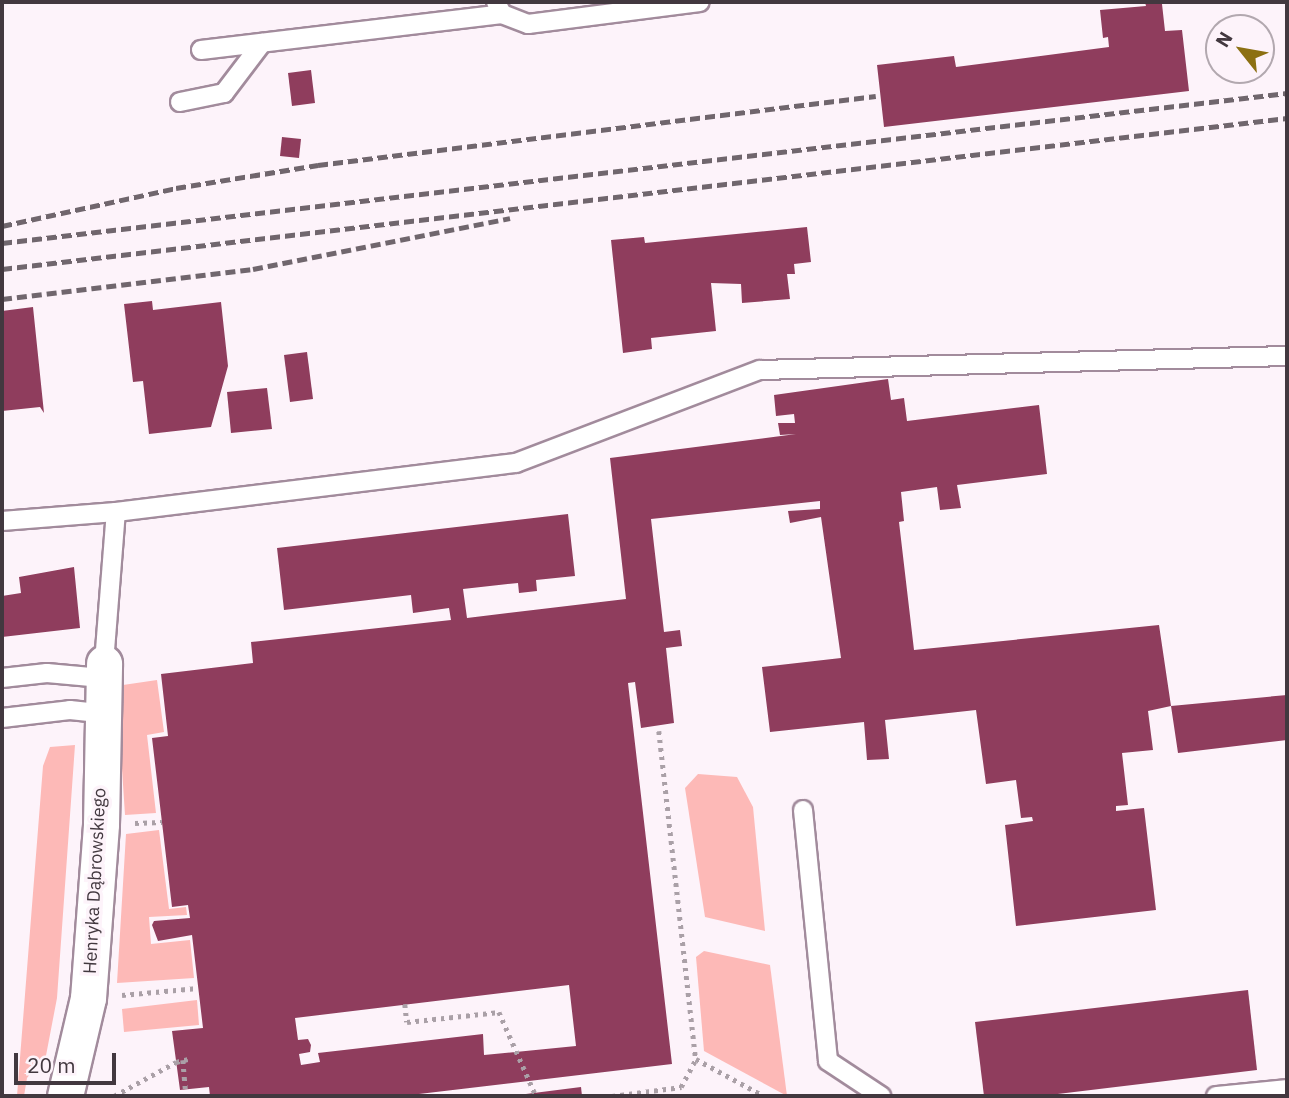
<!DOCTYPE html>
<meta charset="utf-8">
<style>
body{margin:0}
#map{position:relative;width:1289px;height:1098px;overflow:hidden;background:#fdf3fa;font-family:"IBM Plex Sans",sans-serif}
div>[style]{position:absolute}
.green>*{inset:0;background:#fdb9b7}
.building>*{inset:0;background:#8f3d5d}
.path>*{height:4.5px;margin-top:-2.25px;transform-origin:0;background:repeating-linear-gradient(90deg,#aaa0a7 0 3.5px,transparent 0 8.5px)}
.roads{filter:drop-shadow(2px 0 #a28b9c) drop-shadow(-2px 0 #a28b9c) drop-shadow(0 2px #a28b9c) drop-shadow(0 -2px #a28b9c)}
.lane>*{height:18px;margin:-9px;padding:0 9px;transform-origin:9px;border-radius:9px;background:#fff}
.street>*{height:35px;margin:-17.5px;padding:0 17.5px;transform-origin:17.5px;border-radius:17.5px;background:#fff}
.rail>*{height:5px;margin-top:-2.5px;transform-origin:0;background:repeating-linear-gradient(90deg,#70666d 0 10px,transparent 0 15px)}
span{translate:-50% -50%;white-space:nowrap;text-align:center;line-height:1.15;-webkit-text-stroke:7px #fdf3fa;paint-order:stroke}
.street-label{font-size:18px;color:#42383f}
.frame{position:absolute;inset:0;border:4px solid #42383f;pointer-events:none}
.north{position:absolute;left:1205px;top:14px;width:70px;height:70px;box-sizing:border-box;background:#fdf3fa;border:2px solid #b2a8af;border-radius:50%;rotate:301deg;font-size:19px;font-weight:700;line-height:28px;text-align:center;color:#42383f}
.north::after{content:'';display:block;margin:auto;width:24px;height:32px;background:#8c7012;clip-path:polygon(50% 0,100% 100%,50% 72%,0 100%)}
.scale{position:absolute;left:14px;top:1053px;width:102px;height:32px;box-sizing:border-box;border:4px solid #42383f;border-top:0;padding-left:9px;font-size:21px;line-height:24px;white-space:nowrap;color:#42383f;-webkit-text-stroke:5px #fdf3fa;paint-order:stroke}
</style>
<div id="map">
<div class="green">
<i style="clip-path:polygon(157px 680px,164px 732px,147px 735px,156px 813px,125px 815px,120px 738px,123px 685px)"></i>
<i style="clip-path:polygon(75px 745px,57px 998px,44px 1066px,38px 1064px,27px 1078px,24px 1096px,17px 1096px,43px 766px,50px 747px)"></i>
<i style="clip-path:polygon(698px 774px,737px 777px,753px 807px,765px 931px,705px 917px,685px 788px)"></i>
<i style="clip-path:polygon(159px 830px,169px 909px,186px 907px,187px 915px,149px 917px,151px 944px,190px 940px,194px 978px,117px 983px,126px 834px)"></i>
<i style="clip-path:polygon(704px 951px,770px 965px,787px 1096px,704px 1051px,696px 957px)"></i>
<i style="clip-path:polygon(197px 1000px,199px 1025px,124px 1032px,122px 1009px)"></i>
</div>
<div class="building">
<i style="clip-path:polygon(1145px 2px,1162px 4px,1165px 31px,1182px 30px,1189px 91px,884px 127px,877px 65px,954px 56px,956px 67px,1109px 47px,1108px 37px,1103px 38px,1100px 10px,1146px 6px)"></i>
<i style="clip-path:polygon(311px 70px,315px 103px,292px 106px,288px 73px)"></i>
<i style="clip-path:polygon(282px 137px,301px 139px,299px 158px,280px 156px)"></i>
<i style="clip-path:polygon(807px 227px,811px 262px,794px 264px,795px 274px,787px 274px,790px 299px,742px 303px,741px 284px,711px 283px,716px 331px,651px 338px,652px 349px,623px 353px,611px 240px,644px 237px,645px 243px)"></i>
<i style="clip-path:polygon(152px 301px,153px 310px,221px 302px,228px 366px,211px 427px,149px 434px,143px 381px,133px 382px,124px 304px)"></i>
<i style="clip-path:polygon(33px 307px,44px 413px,40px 407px,2px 411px,2px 311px)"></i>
<i style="clip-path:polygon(307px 352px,313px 399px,290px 402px,284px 355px)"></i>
<i style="clip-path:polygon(evenodd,888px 379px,891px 400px,904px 398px,907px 421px,1039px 405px,1047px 474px,957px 485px,961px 508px,940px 510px,937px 487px,901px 492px,904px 521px,899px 522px,914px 650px,1159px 625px,1171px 706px,1287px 695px,1287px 740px,1178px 753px,1171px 706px,1148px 711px,1153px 750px,1122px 753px,1128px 805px,1116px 806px,1116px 811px,1144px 808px,1156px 910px,1016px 926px,1005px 825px,1033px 821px,1032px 817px,1021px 818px,1016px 780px,986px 784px,976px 710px,885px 720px,889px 759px,867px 760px,864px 722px,770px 732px,762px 667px,841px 658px,821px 517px,790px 523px,788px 511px,820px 509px,820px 501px,651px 519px,664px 632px,680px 630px,682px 646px,666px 648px,674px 723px,641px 728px,635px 682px,628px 683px,672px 1064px,402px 1096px,210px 1096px,209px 1087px,180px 1090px,172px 1031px,203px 1028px,192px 935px,158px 941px,152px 925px,154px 921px,190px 918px,188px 905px,172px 907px,152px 738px,168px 736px,161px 674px,253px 663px,251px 642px,451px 620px,449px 608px,413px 613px,411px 595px,284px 610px,277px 548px,568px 514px,575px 576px,536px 580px,537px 591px,519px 593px,518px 583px,463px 589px,467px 618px,626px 599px,610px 458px,796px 434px,780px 435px,778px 423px,795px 423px,794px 414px,776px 416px,774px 395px,888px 379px,569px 985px,576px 1046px,484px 1055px,483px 1034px,318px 1053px,320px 1062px,301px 1065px,299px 1054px,310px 1052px,311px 1045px,308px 1039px,298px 1040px,295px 1018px,569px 985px)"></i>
<i style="clip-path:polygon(267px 388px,272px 429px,231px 433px,227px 392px)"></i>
<i style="clip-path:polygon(74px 567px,80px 628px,2px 637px,2px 596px,21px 593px,19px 577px)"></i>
<i style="clip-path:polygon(1248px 990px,1257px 1070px,1041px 1096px,984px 1096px,975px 1022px)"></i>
<i style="clip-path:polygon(581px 1087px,582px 1096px,518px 1096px,518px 1095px)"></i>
</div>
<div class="path">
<i style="left:659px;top:731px;width:330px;rotate:83.6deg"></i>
<i style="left:696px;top:1059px;width:77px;rotate:28.6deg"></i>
<i style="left:135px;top:823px;width:27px;rotate:-2deg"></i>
<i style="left:122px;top:995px;width:76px;rotate:-5.3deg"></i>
<i style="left:405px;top:1004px;width:18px;rotate:84deg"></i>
<i style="left:407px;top:1022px;width:93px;rotate:-6.2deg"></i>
<i style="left:499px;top:1012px;width:92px;rotate:66.2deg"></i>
<i style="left:183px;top:1060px;width:36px;rotate:85deg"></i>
<i style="left:114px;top:1096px;width:71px;rotate:-28.7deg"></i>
<i style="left:176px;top:1062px;width:12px;rotate:-14deg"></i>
<i style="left:612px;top:1096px;width:70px;rotate:-7.4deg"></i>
<i style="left:681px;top:1087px;width:32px;rotate:-62deg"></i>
</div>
<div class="roads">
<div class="lane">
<i style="left:496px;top:2px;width:13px;rotate:63deg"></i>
<i style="left:502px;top:14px;width:28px;rotate:21deg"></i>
<i style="left:528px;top:24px;width:173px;rotate:-7.3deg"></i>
<i style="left:201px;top:50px;width:303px;rotate:-6.8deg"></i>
<i style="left:180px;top:102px;width:45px;rotate:-11.6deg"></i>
<i style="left:224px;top:93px;width:63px;rotate:-52.8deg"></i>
<i style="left:2px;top:521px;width:114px;rotate:-4.5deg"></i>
<i style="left:116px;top:512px;width:403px;rotate:-7deg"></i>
<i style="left:516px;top:463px;width:261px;rotate:-20.9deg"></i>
<i style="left:760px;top:370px;width:527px;rotate:-1.52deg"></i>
<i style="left:104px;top:663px;width:151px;rotate:-85.5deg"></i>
<i style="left:2px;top:678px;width:45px;rotate:-6.3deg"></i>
<i style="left:47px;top:673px;width:55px;rotate:5.2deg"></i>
<i style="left:2px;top:718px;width:68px;rotate:-6.7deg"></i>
<i style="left:70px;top:710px;width:31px;rotate:6deg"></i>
<i style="left:803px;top:810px;width:252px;rotate:84.3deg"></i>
<i style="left:828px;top:1061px;width:64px;rotate:33.4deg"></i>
<i style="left:1216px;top:1096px;width:71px;rotate:-5.6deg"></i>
</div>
<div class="street">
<i style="left:65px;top:1096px;width:101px;rotate:-76.8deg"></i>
<i style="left:88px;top:998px;width:174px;rotate:-85.7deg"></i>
<i style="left:101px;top:824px;width:161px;rotate:-88.9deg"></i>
</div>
</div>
<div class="rail">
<i style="left:2px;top:226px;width:178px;rotate:-12.3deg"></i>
<i style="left:176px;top:188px;width:144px;rotate:-9.2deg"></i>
<i style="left:318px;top:165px;width:562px;rotate:-7.05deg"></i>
<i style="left:2px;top:243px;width:1294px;rotate:-6.66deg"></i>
<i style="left:2px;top:269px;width:1294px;rotate:-6.7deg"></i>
<i style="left:2px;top:299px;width:253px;rotate:-6.8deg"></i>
<i style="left:253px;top:269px;width:262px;rotate:-11.2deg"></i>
</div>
<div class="street-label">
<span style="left:95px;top:881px;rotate:-87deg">Henryka Dąbrowskiego</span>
</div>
<div class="frame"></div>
<div class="north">N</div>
<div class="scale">20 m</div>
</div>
